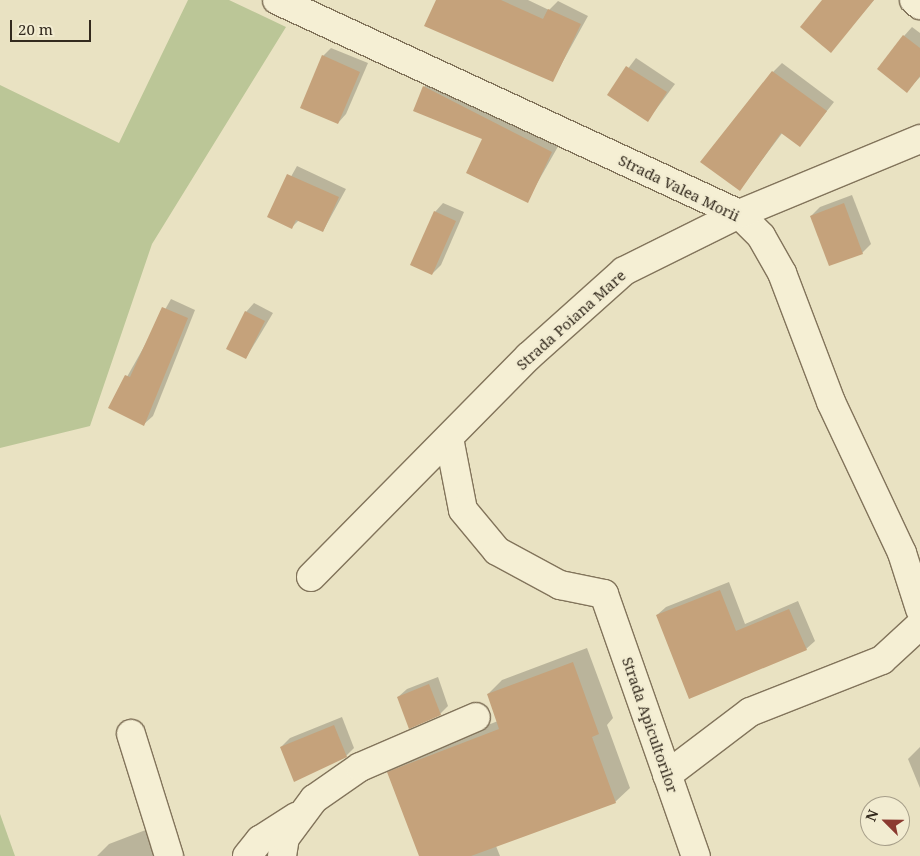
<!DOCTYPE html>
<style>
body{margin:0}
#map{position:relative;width:920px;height:856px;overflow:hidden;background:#e9e2c2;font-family:"Noto Serif",serif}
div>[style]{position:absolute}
.green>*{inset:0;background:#bbc697}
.shadow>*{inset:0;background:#0003}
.building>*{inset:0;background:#c5a27b}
.roads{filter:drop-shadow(1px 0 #82745b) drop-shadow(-1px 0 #82745b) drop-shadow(0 1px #82745b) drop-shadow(0 -1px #82745b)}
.minor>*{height:28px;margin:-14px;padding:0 14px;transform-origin:14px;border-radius:14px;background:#f5efd4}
span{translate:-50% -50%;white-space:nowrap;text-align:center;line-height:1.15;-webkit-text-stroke:4.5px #f2ecd1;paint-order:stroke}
.street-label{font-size:15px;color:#332a1e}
.north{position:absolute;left:860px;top:796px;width:50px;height:50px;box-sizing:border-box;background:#f2ecd1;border:1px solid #a69e89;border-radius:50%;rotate:293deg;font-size:14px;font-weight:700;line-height:20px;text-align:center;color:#332a1e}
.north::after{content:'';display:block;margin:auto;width:18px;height:22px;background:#8b3a30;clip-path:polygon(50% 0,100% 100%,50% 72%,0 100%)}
.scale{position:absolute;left:10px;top:20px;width:81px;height:22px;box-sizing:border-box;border:2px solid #332a1e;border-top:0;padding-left:6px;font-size:15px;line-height:18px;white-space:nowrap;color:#332a1e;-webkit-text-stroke:4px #f2ecd1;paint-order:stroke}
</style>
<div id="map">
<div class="green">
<i style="clip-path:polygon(188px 0,229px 0,286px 27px,152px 244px,90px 426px,0 448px,0 85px,119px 143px)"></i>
<i style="clip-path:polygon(0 814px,15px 856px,0 856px)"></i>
</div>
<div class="shadow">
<i style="clip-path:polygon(438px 0,528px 0,549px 10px,558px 1px,588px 16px,552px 81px)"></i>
<i style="clip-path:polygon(824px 0,874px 0,831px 51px)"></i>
<i style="clip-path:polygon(912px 27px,920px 33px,920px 77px,907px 91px,904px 36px)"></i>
<i style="clip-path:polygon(331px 48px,368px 63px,346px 114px,338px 123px,323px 56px)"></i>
<i style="clip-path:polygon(636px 58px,675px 84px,648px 120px,609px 94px)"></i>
<i style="clip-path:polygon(782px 63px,834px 102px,800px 145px,783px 132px,740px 189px,773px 72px)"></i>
<i style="clip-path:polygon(432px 79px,560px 143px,527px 201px,484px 138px,424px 87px)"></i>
<i style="clip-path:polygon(297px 166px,346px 189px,323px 231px,299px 220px,292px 227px,269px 216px)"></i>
<i style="clip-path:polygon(852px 195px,871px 244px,862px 253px,811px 216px,820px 207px)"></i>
<i style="clip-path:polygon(443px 203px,464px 212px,441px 265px,432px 274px,435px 212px)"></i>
<i style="clip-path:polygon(171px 299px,195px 310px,153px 416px,144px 424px,110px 407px)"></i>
<i style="clip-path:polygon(254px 303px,273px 313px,246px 358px,246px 312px)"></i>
<i style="clip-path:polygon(729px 582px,745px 624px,798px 601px,815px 641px,806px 649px,657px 615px,666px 607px)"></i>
<i style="clip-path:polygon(587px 648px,613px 718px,607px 725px,630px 788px,615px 802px,496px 846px,500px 856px,420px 856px,388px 773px,403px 758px,498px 721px,488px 694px,502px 680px)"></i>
<i style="clip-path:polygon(438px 677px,448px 706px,440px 714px,398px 697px,407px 689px)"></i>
<i style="clip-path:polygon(342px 717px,354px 748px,346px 756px,281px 747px,290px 738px)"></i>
<i style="clip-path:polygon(920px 747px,920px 788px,908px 759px)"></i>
<i style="clip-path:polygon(164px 823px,178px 856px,97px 856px,109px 844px)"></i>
</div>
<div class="building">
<i style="clip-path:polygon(436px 0,501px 0,543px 19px,548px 9px,581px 24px,553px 82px,424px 26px)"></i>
<i style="clip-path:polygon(822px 0,874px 0,831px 53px,800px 27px)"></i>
<i style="clip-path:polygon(903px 35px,920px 48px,920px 76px,907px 93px,877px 69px)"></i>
<i style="clip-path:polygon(322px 55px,360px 72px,338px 124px,300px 108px)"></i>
<i style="clip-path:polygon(626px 66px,667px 92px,648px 122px,607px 95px)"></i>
<i style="clip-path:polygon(772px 71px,827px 111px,800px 147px,781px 133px,740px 191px,700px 162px)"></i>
<i style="clip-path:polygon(423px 86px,552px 152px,528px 203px,466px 173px,482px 139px,413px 111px)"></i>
<i style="clip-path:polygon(287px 174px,339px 197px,323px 232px,296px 220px,292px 229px,267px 217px)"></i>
<i style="clip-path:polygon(844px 203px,863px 254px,829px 266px,810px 216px)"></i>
<i style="clip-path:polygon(434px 211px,456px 221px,432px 275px,410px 265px)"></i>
<i style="clip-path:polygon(162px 307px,188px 318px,144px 426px,108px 408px,125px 375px,130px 377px)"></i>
<i style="clip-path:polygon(245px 311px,265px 321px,246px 359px,226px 349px)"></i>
<i style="clip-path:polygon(720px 590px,736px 631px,789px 609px,807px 650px,689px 699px,656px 615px)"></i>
<i style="clip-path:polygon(573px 662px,599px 734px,592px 737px,616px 803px,471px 856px,419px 856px,387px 772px,499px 729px,487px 694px)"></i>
<i style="clip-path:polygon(429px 684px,441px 715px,409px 729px,397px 697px)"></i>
<i style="clip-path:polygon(334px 725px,347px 757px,294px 782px,280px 747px)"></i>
</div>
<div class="roads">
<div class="minor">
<i style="left:277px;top:0;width:509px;rotate:24.85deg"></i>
<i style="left:739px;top:214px;width:31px;rotate:45deg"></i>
<i style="left:761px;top:236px;width:43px;rotate:60.4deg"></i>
<i style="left:782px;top:273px;width:138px;rotate:69.2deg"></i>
<i style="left:831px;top:402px;width:167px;rotate:64.8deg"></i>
<i style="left:902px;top:553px;width:59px;rotate:72.2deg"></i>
<i style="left:914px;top:0;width:8px;rotate:40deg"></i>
<i style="left:449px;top:438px;width:73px;rotate:79deg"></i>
<i style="left:463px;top:510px;width:53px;rotate:50.3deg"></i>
<i style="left:497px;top:551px;width:72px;rotate:28.4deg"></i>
<i style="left:560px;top:585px;width:45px;rotate:11.6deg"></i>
<i style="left:604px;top:594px;width:278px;rotate:70.7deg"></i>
<i style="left:311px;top:577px;width:310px;rotate:-45.4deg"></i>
<i style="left:529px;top:356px;width:127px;rotate:-41.8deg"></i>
<i style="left:624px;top:271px;width:128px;rotate:-26.4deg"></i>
<i style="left:739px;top:214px;width:196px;rotate:-22.5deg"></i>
<i style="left:131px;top:734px;width:128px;rotate:72.7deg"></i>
<i style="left:667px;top:775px;width:104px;rotate:-37.2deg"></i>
<i style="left:750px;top:712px;width:142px;rotate:-21.5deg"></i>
<i style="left:882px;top:660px;width:52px;rotate:-42.6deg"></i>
<i style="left:247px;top:856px;width:21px;rotate:-51deg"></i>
<i style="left:260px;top:840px;width:43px;rotate:-32.6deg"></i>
<i style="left:282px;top:856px;width:18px;rotate:-81deg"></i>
<i style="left:285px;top:838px;width:49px;rotate:-53.4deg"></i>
<i style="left:314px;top:799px;width:56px;rotate:-34.8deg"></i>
<i style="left:360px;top:767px;width:126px;rotate:-23.3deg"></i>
</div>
</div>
<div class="street-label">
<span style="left:679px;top:188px;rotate:26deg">Strada Valea Morii</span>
<span style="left:571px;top:320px;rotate:-42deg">Strada Poiana Mare</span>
<span style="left:650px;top:725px;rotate:71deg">Strada Apicultorilor</span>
</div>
<div class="north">N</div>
<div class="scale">20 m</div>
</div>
